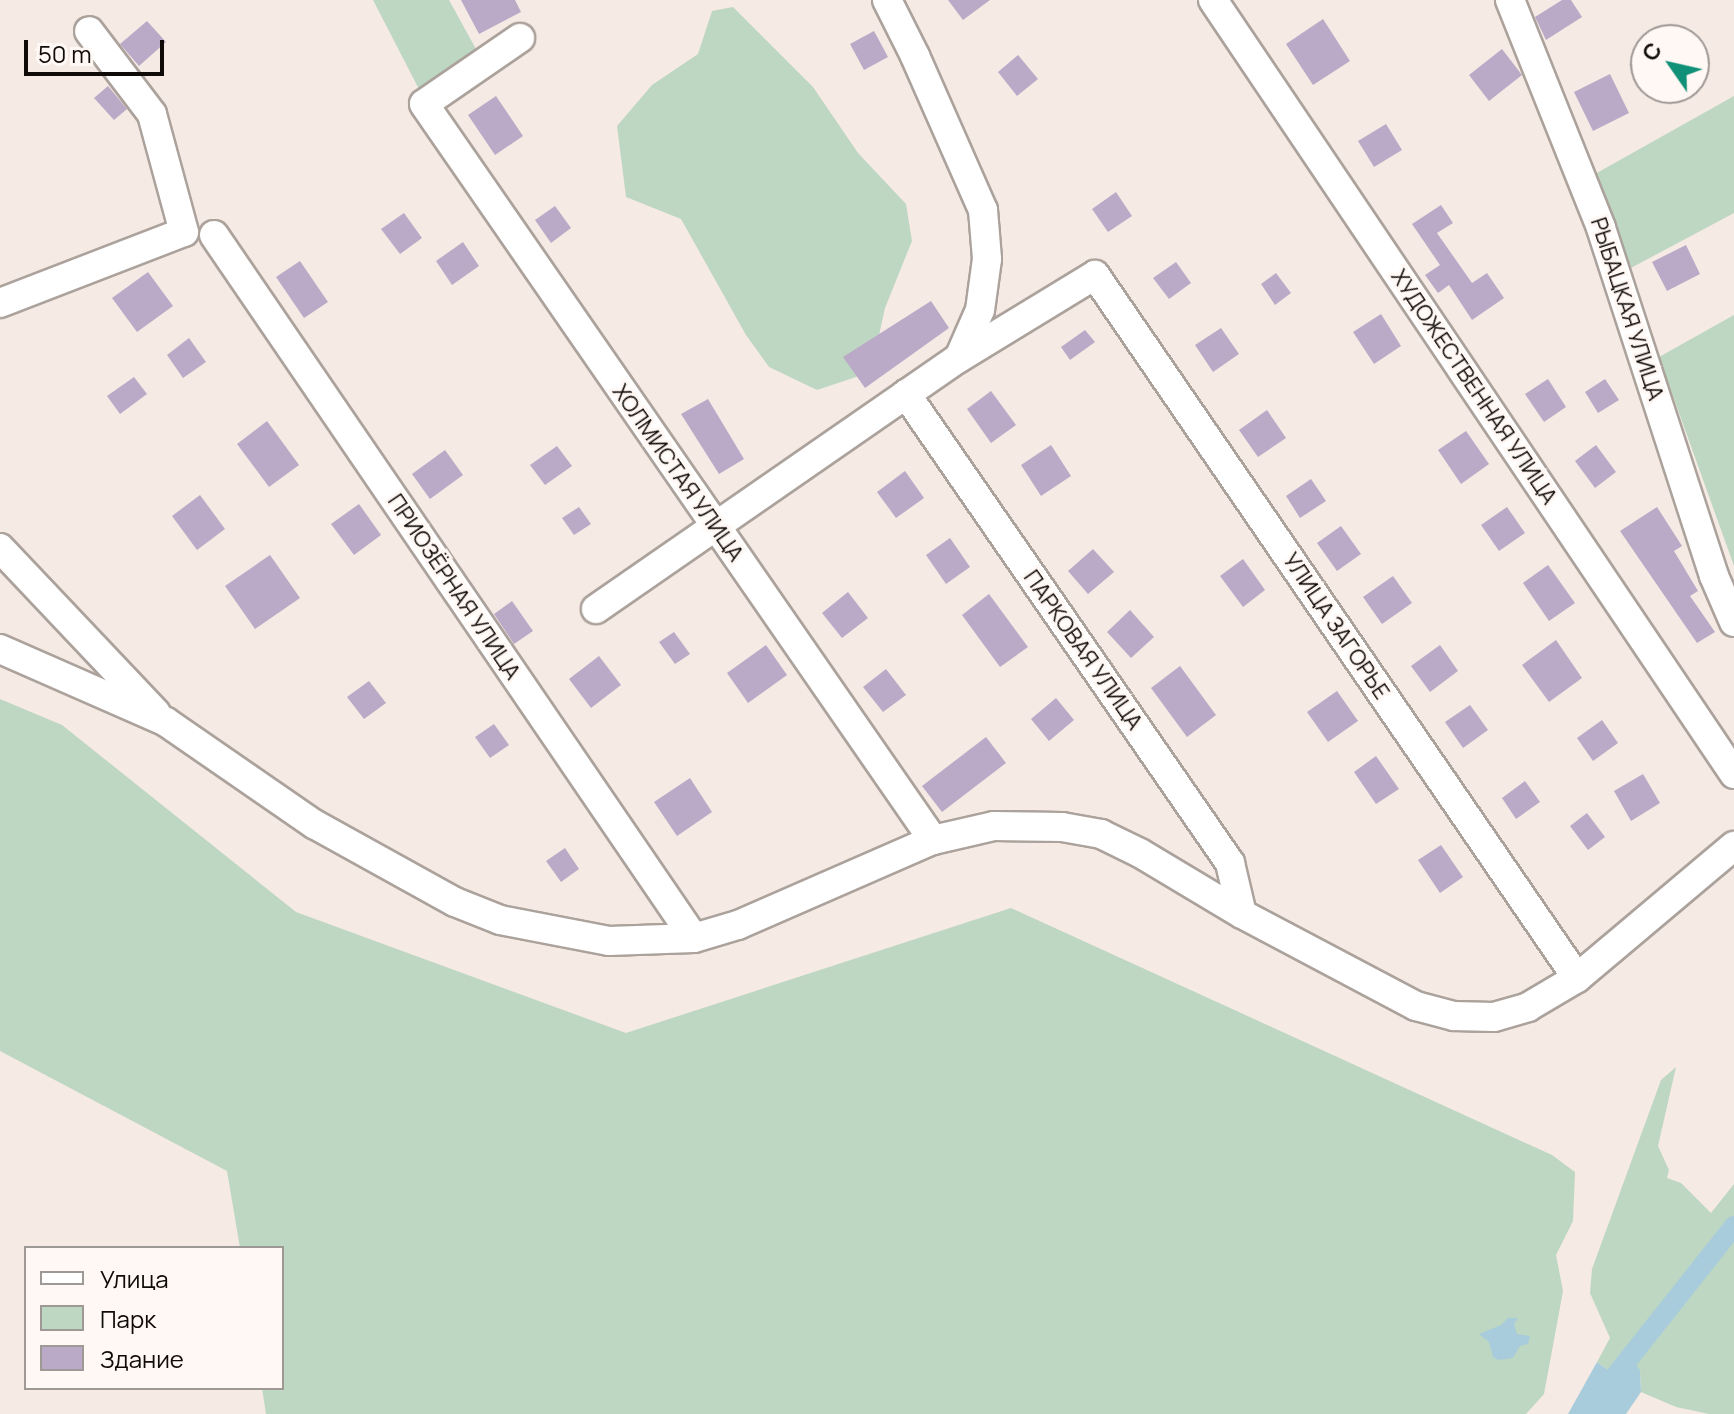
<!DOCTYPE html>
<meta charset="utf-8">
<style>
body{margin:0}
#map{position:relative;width:1734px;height:1414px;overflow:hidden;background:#f5eae4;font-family:Manrope,sans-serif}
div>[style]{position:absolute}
.green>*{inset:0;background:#bed7c2}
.water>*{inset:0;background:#a8ccdc}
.canal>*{height:20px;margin:-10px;padding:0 10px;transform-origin:10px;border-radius:10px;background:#a8ccdc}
.building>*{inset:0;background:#bbaac7}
.roads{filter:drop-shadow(2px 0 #aca29c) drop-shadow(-2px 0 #aca29c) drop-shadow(0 2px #aca29c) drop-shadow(0 -2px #aca29c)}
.minor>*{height:28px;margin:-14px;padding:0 14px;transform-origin:14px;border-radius:14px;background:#fff}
span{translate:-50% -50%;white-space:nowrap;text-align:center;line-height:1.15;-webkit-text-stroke:6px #fff8f4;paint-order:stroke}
.street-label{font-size:22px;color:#0e0b09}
.legend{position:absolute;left:24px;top:1246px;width:260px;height:144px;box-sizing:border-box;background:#fff8f4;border:2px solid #9f9996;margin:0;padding:10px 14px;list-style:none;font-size:24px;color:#0e0b09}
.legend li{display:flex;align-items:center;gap:16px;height:40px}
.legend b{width:40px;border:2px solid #9f9996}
.north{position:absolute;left:1630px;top:24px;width:80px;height:80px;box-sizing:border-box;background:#fff8f4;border:2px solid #9f9996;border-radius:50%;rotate:304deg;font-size:22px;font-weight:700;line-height:32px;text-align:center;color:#0e0b09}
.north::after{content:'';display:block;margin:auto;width:28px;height:36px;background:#0f9077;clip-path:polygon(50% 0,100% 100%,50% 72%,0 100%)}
.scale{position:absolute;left:24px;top:40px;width:140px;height:36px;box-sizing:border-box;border:4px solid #0e0b09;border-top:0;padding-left:10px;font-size:24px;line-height:28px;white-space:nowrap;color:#0e0b09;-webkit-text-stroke:6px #fff8f4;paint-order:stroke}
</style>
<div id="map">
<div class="green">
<i style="clip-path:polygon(373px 0,449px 0,482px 60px,422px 95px)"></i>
<i style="clip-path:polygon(733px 7px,813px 87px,858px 153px,906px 204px,912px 241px,885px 308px,871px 372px,817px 390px,769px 367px,746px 335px,681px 219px,626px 197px,617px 126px,652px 85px,698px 54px,712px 11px)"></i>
<i style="clip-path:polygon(1734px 96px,1734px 213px,1629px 269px,1595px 174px)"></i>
<i style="clip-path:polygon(1734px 315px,1734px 566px,1659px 357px)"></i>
<i style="clip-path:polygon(0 699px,62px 725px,296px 912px,626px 1033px,1011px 908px,1552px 1155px,1575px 1172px,1573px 1221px,1556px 1255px,1563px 1291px,1544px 1394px,1526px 1414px,266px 1414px,262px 1388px,282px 1388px,282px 1248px,240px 1248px,227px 1171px,0 1051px)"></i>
<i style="clip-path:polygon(1676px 1067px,1658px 1146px,1669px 1170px,1667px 1178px,1681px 1183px,1711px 1213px,1734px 1184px,1734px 1414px,1709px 1414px,1676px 1407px,1641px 1392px,1640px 1370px,1615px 1375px,1597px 1362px,1610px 1338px,1590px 1293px,1592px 1269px,1661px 1080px)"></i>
</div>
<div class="water">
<i style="clip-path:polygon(1508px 1318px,1518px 1318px,1514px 1324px,1517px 1334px,1530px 1336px,1528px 1344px,1520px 1346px,1513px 1358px,1498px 1360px,1493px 1357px,1489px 1342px,1479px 1334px,1501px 1325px)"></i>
<i style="clip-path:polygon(1597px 1362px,1615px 1375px,1636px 1365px,1640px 1370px,1641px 1392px,1626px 1414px,1568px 1414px)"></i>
</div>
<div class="canal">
<i style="left:1585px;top:1414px;width:240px;rotate:-51.6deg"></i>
</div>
<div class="building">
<i style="clip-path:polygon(461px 0,515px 0,521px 12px,479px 34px)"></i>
<i style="clip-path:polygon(948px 0,990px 0,963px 20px)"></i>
<i style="clip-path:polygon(1562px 0,1571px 0,1582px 17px,1546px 40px,1535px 17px)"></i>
<i style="clip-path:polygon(1323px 19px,1350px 61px,1313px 85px,1286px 44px)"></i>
<i style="clip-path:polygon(147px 21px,166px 42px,139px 66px,120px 44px)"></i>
<i style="clip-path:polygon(874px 31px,888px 57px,864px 70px,850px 44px)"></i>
<i style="clip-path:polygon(1502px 49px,1522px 75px,1489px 101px,1469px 75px)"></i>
<i style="clip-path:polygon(1018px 55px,1038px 79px,1017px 96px,998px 72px)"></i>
<i style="clip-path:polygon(1610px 74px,1629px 113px,1593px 131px,1574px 92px)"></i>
<i style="clip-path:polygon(108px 86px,127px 109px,114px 120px,94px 98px)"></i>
<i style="clip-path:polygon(496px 96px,523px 136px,495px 155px,468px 115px)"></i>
<i style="clip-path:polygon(1386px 124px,1402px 150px,1374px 167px,1358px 141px)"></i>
<i style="clip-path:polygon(1116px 192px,1132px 216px,1108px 232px,1092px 209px)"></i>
<i style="clip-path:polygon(1441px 205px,1453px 223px,1437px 233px,1472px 283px,1487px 273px,1504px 298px,1472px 320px,1449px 285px,1438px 293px,1425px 275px,1440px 265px,1412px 224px)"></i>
<i style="clip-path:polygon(555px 206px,571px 228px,551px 243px,535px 220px)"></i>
<i style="clip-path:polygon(404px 213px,422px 238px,400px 254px,381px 229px)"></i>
<i style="clip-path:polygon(463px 242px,479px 266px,452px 285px,436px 261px)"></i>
<i style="clip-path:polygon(1686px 245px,1700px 274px,1667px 291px,1652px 262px)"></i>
<i style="clip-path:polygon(300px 261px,328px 302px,304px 318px,276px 277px)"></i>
<i style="clip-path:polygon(1176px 262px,1191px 283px,1169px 299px,1153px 278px)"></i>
<i style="clip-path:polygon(148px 272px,173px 306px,137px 332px,112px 298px)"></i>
<i style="clip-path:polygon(1276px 273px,1291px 293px,1275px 305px,1261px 284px)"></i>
<i style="clip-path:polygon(931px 301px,949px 328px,865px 388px,843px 357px)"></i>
<i style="clip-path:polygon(1381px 314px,1401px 346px,1374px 364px,1353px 332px)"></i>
<i style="clip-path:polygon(1221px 328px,1239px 354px,1213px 372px,1195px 345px)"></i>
<i style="clip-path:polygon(1085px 330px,1095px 342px,1070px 360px,1061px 347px)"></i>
<i style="clip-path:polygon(189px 338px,206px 362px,183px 378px,167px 355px)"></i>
<i style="clip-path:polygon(134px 377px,147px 394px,120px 414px,107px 396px)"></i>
<i style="clip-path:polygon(1548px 379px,1566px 407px,1544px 422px,1525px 394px)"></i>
<i style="clip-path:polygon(1605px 379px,1619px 400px,1598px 413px,1585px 392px)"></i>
<i style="clip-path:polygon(991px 391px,1016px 425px,991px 443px,967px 409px)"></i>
<i style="clip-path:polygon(708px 399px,744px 459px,719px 474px,681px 414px)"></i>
<i style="clip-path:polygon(1267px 410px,1286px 438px,1258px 457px,1239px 430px)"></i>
<i style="clip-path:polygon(267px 421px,299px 465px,269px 487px,237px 444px)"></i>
<i style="clip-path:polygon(1466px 431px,1489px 464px,1461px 484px,1438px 450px)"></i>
<i style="clip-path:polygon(1051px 445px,1071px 476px,1041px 496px,1021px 465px)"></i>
<i style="clip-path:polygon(1596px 445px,1616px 472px,1595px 488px,1575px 461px)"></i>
<i style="clip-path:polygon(557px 446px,572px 466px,545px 485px,530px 465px)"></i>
<i style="clip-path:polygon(445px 450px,463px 475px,430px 499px,412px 474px)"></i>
<i style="clip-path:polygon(905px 471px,924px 498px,896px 518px,877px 492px)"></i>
<i style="clip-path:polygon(1311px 479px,1326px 501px,1300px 518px,1286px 496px)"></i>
<i style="clip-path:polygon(200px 495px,225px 529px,197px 550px,172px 516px)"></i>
<i style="clip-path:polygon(359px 504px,381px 535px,354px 555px,331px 524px)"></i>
<i style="clip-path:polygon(579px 507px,591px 524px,574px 535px,562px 518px)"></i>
<i style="clip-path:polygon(1507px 507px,1525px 533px,1499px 551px,1481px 525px)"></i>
<i style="clip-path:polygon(1657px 507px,1682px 546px,1674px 551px,1698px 591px,1690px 596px,1715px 632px,1697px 643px,1620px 531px)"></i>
<i style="clip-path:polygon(1341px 526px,1361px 554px,1337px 571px,1317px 543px)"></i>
<i style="clip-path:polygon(950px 538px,970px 567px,946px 584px,926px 555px)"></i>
<i style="clip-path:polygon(1093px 549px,1114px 572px,1088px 594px,1068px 571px)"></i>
<i style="clip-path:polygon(270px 555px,300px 598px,255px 629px,225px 586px)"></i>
<i style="clip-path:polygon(1243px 559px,1265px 590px,1243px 607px,1220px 576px)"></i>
<i style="clip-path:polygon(1548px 565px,1575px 603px,1549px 621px,1523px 583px)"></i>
<i style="clip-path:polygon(1393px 576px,1412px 603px,1382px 624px,1363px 597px)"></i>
<i style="clip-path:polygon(848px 592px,868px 618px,842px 638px,822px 613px)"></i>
<i style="clip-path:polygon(989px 594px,1028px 647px,1000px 667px,962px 615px)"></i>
<i style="clip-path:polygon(512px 601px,533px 631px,514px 644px,494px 614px)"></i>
<i style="clip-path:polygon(1130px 610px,1154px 637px,1131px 658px,1107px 632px)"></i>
<i style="clip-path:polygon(674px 632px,690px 654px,675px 664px,659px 642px)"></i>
<i style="clip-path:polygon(1556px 640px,1582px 678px,1549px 702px,1522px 665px)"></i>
<i style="clip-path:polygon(766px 645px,787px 675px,748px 703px,727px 673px)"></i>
<i style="clip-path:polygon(1440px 645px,1458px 671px,1430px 692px,1411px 666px)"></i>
<i style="clip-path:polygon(599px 656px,621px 685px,591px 708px,569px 679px)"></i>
<i style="clip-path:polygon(1180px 666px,1216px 715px,1187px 737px,1151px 688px)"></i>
<i style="clip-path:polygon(886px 669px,906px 695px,883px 712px,863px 687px)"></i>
<i style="clip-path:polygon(369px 681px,386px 703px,364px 719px,347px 697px)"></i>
<i style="clip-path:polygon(1337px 691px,1358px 721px,1328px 742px,1307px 712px)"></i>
<i style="clip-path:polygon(1056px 698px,1074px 720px,1049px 741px,1031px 719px)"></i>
<i style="clip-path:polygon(1470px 705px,1488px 730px,1463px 748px,1445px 722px)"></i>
<i style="clip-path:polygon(1602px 720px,1618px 743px,1593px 761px,1577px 738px)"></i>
<i style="clip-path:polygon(494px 724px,509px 745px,490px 758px,475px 737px)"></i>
<i style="clip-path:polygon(986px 737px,1006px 763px,942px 812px,922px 786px)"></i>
<i style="clip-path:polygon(1376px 756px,1399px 789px,1376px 804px,1354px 772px)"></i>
<i style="clip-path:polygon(1643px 774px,1660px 803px,1631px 821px,1614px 791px)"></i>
<i style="clip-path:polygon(690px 778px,712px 812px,677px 836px,654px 802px)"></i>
<i style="clip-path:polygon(1525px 781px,1540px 802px,1516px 819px,1502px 798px)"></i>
<i style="clip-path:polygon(1587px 813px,1605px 837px,1588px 850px,1570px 826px)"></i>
<i style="clip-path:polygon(1441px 845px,1463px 877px,1440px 893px,1418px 860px)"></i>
<i style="clip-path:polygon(565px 848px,579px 869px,561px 882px,546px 861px)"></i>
</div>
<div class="roads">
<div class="minor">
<i style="left:887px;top:0;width:63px;rotate:63.4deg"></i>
<i style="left:915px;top:56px;width:168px;rotate:66.2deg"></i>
<i style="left:983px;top:210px;width:49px;rotate:85.3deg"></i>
<i style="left:987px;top:259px;width:51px;rotate:97.8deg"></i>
<i style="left:980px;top:310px;width:52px;rotate:113.6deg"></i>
<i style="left:1213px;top:0;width:933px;rotate:56.05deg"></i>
<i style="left:1510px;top:0;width:245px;rotate:68.2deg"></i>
<i style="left:1601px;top:228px;width:366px;rotate:72deg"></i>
<i style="left:1714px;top:576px;width:50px;rotate:66.5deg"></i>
<i style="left:520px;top:38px;width:116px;rotate:145.5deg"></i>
<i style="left:424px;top:104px;width:895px;rotate:55.33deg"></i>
<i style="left:214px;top:235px;width:851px;rotate:55.68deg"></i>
<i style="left:0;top:303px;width:197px;rotate:-21.1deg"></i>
<i style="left:184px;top:232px;width:122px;rotate:-105.2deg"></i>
<i style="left:152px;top:114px;width:104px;rotate:-127.2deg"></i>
<i style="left:906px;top:394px;width:570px;rotate:55.36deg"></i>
<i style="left:1230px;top:863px;width:52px;rotate:76.8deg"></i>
<i style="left:0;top:548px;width:227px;rotate:46.6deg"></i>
<i style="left:596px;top:609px;width:441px;rotate:-34.7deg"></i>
<i style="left:959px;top:358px;width:159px;rotate:-31.4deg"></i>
<i style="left:1095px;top:275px;width:852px;rotate:55.56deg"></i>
<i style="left:0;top:649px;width:181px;rotate:23.7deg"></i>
<i style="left:166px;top:722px;width:180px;rotate:34.6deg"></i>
<i style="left:314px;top:824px;width:161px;rotate:29deg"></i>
<i style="left:455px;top:902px;width:48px;rotate:21.8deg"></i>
<i style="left:500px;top:920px;width:111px;rotate:10.9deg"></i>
<i style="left:609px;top:941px;width:85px;rotate:-2deg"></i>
<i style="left:694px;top:938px;width:46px;rotate:-16.5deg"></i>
<i style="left:738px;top:925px;width:213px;rotate:-23.6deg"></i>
<i style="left:933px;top:840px;width:63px;rotate:-12.9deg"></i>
<i style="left:994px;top:826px;width:68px;rotate:0.8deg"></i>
<i style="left:1062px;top:827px;width:40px;rotate:10deg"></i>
<i style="left:1101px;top:834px;width:43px;rotate:26deg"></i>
<i style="left:1140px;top:853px;width:119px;rotate:30.9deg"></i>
<i style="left:1242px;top:914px;width:197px;rotate:27.9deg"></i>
<i style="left:1416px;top:1006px;width:39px;rotate:15deg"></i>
<i style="left:1454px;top:1016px;width:40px;rotate:1.4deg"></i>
<i style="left:1494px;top:1017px;width:35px;rotate:-16deg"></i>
<i style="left:1528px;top:1007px;width:57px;rotate:-30.6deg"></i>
<i style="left:1577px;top:978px;width:205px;rotate:-40.1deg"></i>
</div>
</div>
<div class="street-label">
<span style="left:1627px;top:309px;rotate:72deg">РЫБАЦКАЯ УЛИЦА</span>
<span style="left:1474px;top:387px;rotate:56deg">ХУДОЖЕСТВЕННАЯ УЛИЦА</span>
<span style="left:678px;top:473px;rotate:55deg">ХОЛМИСТАЯ УЛИЦА</span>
<span style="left:454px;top:587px;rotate:56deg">ПРИОЗЁРНАЯ УЛИЦА</span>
<span style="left:1336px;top:626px;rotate:56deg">УЛИЦА ЗАГОРЬЕ</span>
<span style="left:1083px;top:650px;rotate:55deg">ПАРКОВАЯ УЛИЦА</span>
</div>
<ul class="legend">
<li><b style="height:10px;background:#fff"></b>Улица</li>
<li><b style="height:22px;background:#bed7c2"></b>Парк</li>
<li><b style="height:22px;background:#bbaac7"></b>Здание</li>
</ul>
<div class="north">С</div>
<div class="scale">50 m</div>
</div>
